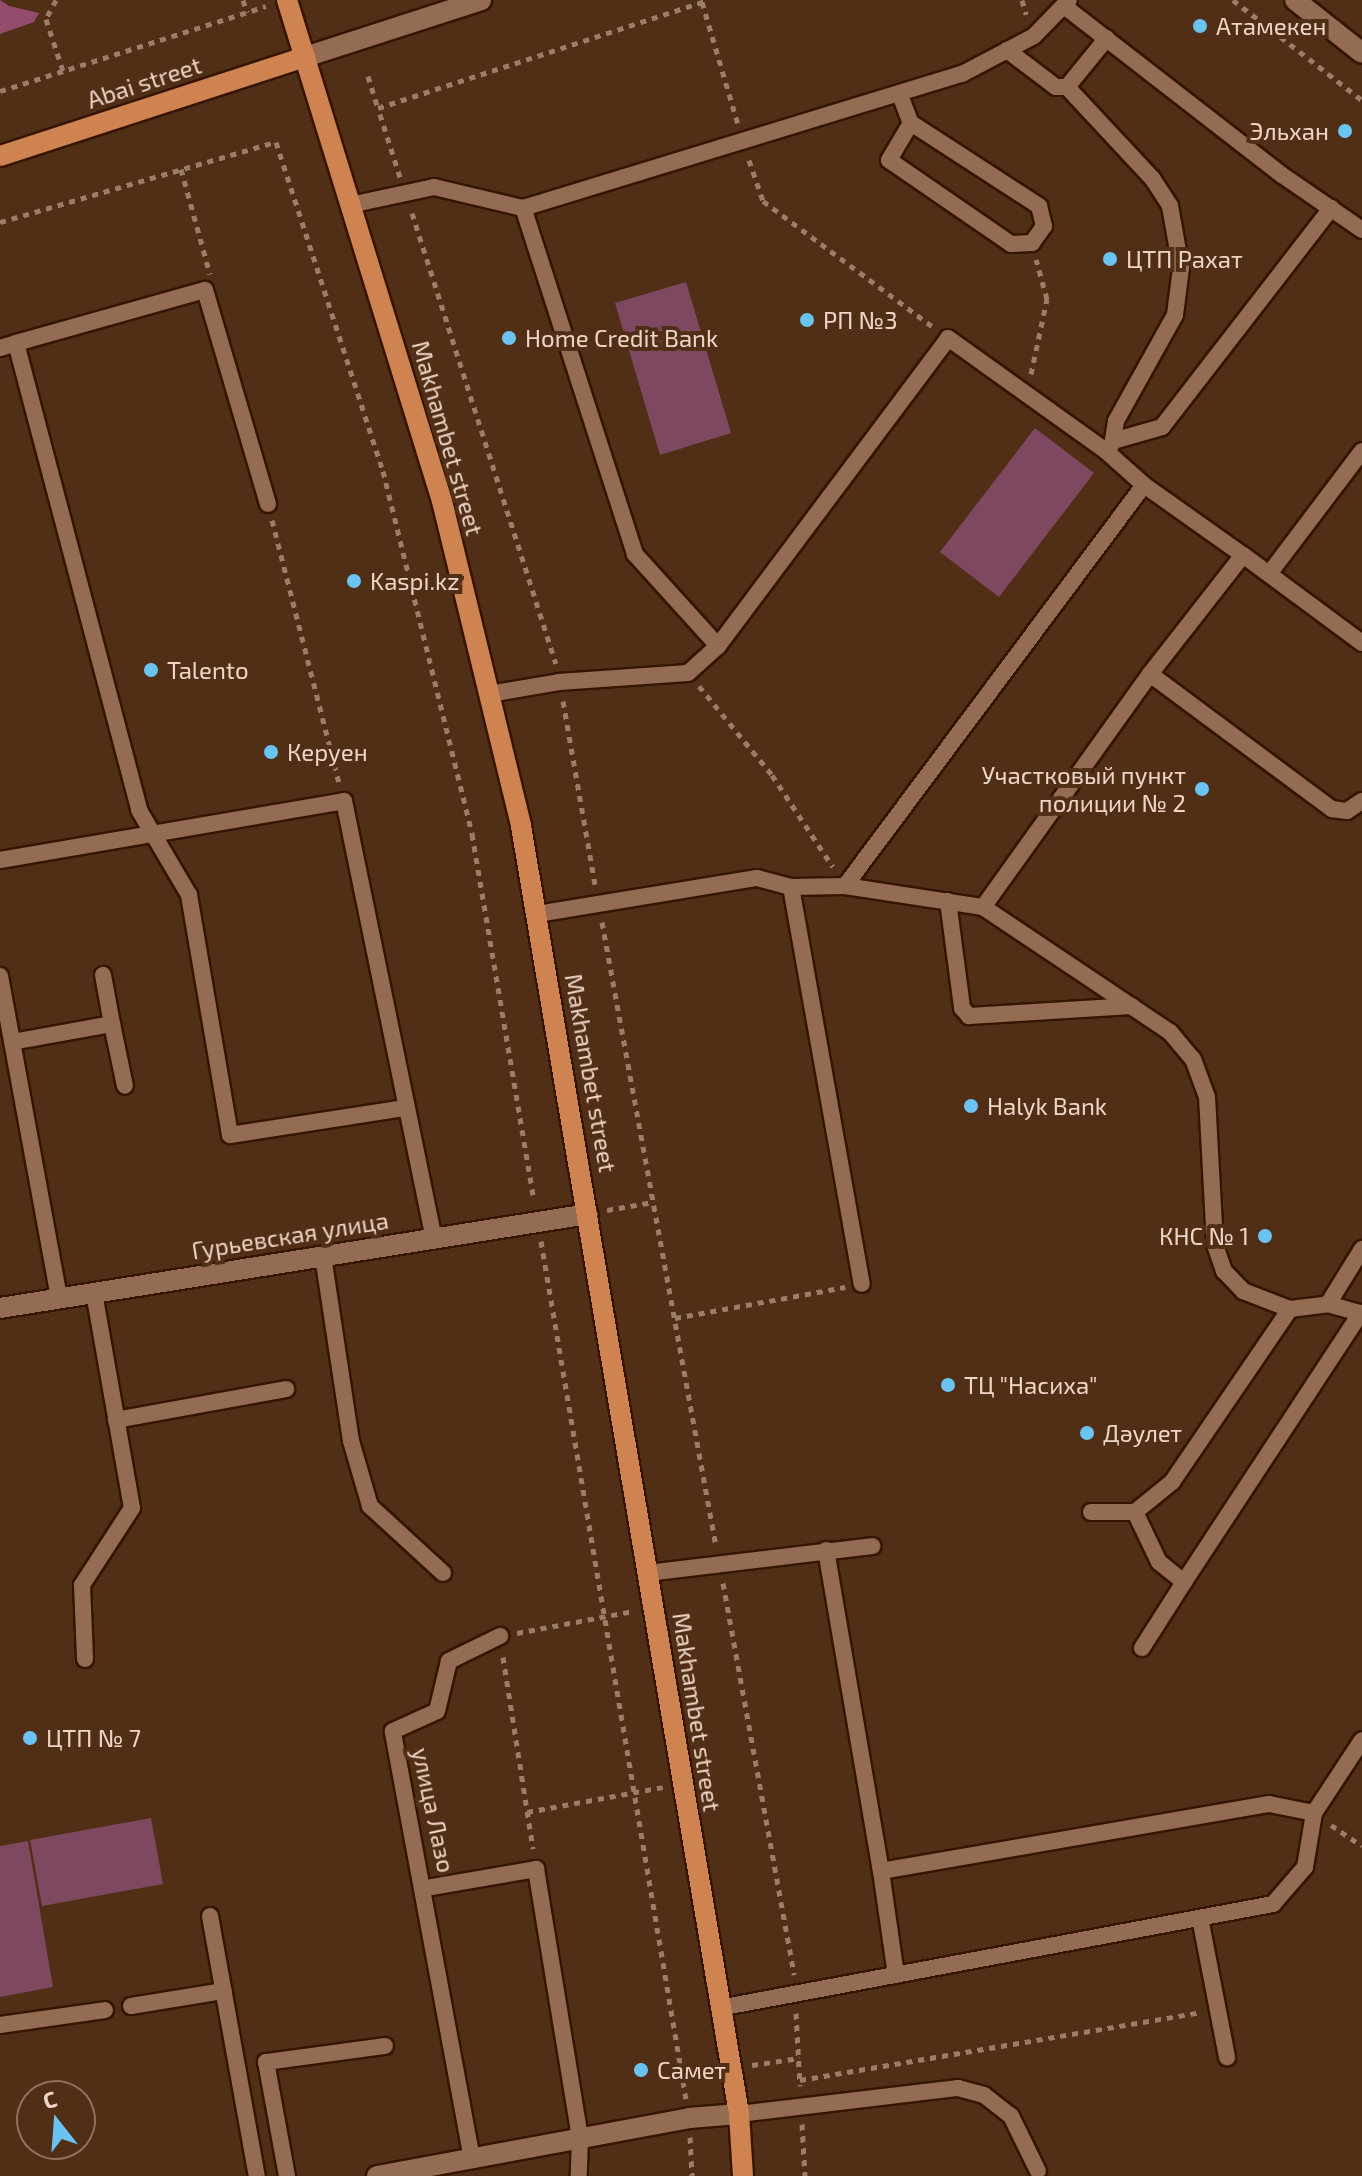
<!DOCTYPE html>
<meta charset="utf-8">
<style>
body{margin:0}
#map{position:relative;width:1362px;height:2176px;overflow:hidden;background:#512e16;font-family:"Exo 2",sans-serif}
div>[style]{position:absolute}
.green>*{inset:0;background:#7e4960}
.forest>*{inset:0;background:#944c6d}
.path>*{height:5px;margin-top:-2.5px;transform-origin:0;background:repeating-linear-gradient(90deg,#9a7d6a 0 6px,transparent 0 12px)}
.roads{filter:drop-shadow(2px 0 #351400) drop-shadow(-2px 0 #351400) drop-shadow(0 2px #351400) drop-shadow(0 -2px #351400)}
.service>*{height:16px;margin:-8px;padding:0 8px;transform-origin:8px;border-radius:8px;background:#946c53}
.minor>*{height:20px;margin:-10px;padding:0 10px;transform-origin:10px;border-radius:10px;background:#946c53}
.tertiary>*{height:20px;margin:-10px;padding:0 10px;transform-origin:10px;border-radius:10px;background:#946c53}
.primary>*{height:20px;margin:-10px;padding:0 10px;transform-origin:10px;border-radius:10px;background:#ce8351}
.dots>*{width:22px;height:22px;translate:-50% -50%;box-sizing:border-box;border:4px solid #512e16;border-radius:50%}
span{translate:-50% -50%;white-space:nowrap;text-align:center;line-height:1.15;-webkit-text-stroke:8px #512e16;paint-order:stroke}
.poi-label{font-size:24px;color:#edd6c8}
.left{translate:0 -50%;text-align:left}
.right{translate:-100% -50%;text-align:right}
.street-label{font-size:24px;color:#edd6c8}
.north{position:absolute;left:16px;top:2080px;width:80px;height:80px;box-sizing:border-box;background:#512e16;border:2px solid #8f715d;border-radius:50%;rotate:343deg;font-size:22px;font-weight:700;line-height:32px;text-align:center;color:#edd6c8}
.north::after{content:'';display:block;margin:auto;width:28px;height:36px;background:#6ac3f1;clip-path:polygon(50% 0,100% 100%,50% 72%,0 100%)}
</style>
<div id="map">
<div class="green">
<i style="clip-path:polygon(686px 282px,731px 433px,660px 455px,615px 303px)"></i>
<i style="clip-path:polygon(1035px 428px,1094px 473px,999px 597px,940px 552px)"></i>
<i style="clip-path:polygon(151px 1818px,163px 1884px,42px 1906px,30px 1840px)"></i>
<i style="clip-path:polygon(28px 1841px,53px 1987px,0 1997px,0 1846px)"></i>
</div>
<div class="forest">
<i style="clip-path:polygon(0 0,9px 6px,39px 13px,34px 22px,0 34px)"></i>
</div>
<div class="path">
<i style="left:56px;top:0;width:21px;rotate:118deg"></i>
<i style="left:46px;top:19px;width:55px;rotate:71.9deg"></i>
<i style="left:243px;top:0;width:13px;rotate:72deg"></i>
<i style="left:1022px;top:0;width:15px;rotate:74deg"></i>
<i style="left:1233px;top:0;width:163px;rotate:37.8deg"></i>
<i style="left:702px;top:2px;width:127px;rotate:73.6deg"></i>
<i style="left:368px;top:76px;width:34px;rotate:73deg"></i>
<i style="left:0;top:91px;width:279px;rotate:-17.7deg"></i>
<i style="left:749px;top:160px;width:43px;rotate:71.1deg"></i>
<i style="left:763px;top:201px;width:210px;rotate:36.5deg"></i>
<i style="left:181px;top:169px;width:109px;rotate:74.6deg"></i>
<i style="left:400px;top:177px;width:72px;rotate:-107.7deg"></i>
<i style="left:378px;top:108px;width:347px;rotate:-18.1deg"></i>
<i style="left:412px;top:213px;width:473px;rotate:72.3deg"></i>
<i style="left:0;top:222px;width:287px;rotate:-16.2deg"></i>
<i style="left:276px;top:142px;width:346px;rotate:72deg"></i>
<i style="left:383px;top:471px;width:374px;rotate:76.2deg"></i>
<i style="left:472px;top:834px;width:371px;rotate:80.4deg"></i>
<i style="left:1031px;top:374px;width:77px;rotate:-78deg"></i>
<i style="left:1047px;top:299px;width:41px;rotate:-105.4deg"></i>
<i style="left:272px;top:520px;width:270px;rotate:75.7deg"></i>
<i style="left:699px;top:686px;width:115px;rotate:50.6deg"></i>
<i style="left:772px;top:775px;width:110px;rotate:56.5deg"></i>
<i style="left:563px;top:701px;width:187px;rotate:80.1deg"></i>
<i style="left:602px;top:922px;width:634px;rotate:79.65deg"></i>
<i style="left:607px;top:1210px;width:47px;rotate:-9.9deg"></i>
<i style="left:541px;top:1241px;width:870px;rotate:80.41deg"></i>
<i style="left:675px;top:1318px;width:173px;rotate:-10.3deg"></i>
<i style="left:723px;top:1583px;width:398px;rotate:79.7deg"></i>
<i style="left:517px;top:1633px;width:118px;rotate:-10.7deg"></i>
<i style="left:503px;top:1657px;width:194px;rotate:81.1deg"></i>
<i style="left:527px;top:1812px;width:138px;rotate:-10.4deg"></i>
<i style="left:1331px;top:1825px;width:37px;rotate:34deg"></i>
<i style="left:796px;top:2013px;width:73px;rotate:86.9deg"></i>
<i style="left:752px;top:2065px;width:48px;rotate:-8.5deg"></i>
<i style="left:800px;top:2080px;width:407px;rotate:-9.6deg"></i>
<i style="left:802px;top:2124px;width:52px;rotate:86.7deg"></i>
<i style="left:690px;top:2137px;width:39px;rotate:87deg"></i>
</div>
<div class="roads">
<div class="service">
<i style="left:1064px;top:6px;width:276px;rotate:37.8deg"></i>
<i style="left:1282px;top:175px;width:97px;rotate:34.5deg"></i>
<i style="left:1007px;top:50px;width:61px;rotate:37.1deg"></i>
<i style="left:1056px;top:87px;width:11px"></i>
<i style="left:1067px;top:87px;width:63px;rotate:-50.8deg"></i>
<i style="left:1067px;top:87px;width:125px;rotate:47deg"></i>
<i style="left:1152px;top:178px;width:33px;rotate:57deg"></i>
<i style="left:1170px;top:206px;width:63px;rotate:79.9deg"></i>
<i style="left:1181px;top:268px;width:47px;rotate:97.3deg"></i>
<i style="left:1175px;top:315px;width:121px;rotate:119.1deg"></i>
<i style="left:1116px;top:421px;width:20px;rotate:99deg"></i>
<i style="left:900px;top:95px;width:30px;rotate:69deg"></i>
<i style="left:911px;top:123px;width:153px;rotate:33deg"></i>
<i style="left:1039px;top:206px;width:21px;rotate:76deg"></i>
<i style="left:1044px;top:226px;width:21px;rotate:125deg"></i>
<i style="left:1032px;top:243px;width:21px;rotate:177deg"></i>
<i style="left:1011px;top:244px;width:148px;rotate:-145.5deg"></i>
<i style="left:889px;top:160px;width:43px;rotate:-59.3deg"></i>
<i style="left:350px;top:205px;width:86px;rotate:-12.1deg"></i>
<i style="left:434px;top:187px;width:91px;rotate:13.3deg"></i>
<i style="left:523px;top:208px;width:459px;rotate:-17deg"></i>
<i style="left:962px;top:74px;width:81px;rotate:-27.8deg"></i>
<i style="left:1034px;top:36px;width:50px;rotate:-45.8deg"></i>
<i style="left:16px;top:343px;width:196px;rotate:-15.7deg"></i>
<i style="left:205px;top:290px;width:223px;rotate:73.6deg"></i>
<i style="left:0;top:348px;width:17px;rotate:-17deg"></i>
<i style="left:16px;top:343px;width:483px;rotate:75.2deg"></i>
<i style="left:139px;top:810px;width:99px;rotate:59.5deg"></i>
<i style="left:189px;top:895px;width:243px;rotate:80.3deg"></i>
<i style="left:230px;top:1135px;width:176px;rotate:-8.8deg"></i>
<i style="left:1110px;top:447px;width:7px;rotate:-63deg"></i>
<i style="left:1113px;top:441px;width:51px;rotate:-15.9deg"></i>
<i style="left:1162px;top:427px;width:277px;rotate:-52.3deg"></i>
<i style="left:1243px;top:555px;width:148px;rotate:36.5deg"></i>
<i style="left:1269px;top:574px;width:154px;rotate:-52.9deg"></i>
<i style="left:718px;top:646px;width:384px;rotate:-53.2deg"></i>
<i style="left:948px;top:338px;width:196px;rotate:35.6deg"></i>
<i style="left:1107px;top:452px;width:50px;rotate:41.7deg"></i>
<i style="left:1150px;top:674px;width:227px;rotate:36.6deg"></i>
<i style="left:1332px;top:809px;width:15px;rotate:8deg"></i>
<i style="left:1347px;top:811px;width:18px;rotate:-34deg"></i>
<i style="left:489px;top:694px;width:71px;rotate:-9.7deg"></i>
<i style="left:559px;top:682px;width:129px;rotate:-4deg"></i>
<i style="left:688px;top:673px;width:40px;rotate:-42deg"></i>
<i style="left:718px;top:646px;width:124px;rotate:-132.1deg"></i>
<i style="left:635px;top:554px;width:364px;rotate:-107.9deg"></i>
<i style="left:0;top:860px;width:349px;rotate:-9.7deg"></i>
<i style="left:344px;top:801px;width:447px;rotate:78.4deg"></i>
<i style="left:845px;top:886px;width:500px;rotate:-53.29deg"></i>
<i style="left:1144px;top:485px;width:121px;rotate:35.3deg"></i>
<i style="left:1243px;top:555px;width:151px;rotate:128deg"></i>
<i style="left:1150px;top:674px;width:287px;rotate:125.6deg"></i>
<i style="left:791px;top:887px;width:403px;rotate:79.9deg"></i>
<i style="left:948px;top:901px;width:108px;rotate:82.5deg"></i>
<i style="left:962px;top:1008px;width:11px;rotate:49deg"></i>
<i style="left:969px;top:1016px;width:163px;rotate:-3.5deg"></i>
<i style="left:537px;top:914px;width:223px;rotate:-9.3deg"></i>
<i style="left:757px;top:878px;width:35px;rotate:15deg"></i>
<i style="left:791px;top:887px;width:54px;rotate:-1.1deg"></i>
<i style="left:845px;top:886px;width:140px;rotate:8.7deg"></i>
<i style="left:983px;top:907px;width:225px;rotate:33.8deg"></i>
<i style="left:1170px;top:1032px;width:35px;rotate:50deg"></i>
<i style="left:1193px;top:1059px;width:40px;rotate:69.8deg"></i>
<i style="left:1207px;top:1097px;width:148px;rotate:86.9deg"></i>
<i style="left:1215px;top:1245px;width:28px;rotate:71deg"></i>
<i style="left:1224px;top:1271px;width:28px;rotate:46deg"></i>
<i style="left:1243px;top:1291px;width:50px;rotate:21deg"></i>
<i style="left:1290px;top:1309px;width:38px;rotate:-7deg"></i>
<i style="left:1328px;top:1304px;width:35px;rotate:16deg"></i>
<i style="left:0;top:976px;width:327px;rotate:79.6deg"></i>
<i style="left:112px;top:1024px;width:63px;rotate:78.2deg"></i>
<i style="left:12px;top:1042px;width:102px;rotate:-10.2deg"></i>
<i style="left:112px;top:1024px;width:50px;rotate:-100.4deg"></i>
<i style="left:323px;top:1256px;width:187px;rotate:81.4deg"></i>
<i style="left:351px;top:1441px;width:68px;rotate:73.7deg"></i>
<i style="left:370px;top:1506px;width:99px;rotate:42.5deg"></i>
<i style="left:1328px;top:1304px;width:65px;rotate:-58.3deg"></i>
<i style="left:116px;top:1420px;width:173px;rotate:-10.3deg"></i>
<i style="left:1091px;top:1512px;width:44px"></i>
<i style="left:1135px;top:1512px;width:55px;rotate:64.4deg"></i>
<i style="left:1159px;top:1562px;width:32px;rotate:39deg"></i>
<i style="left:1184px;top:1582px;width:322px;rotate:-56.7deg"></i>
<i style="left:1135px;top:1512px;width:48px;rotate:-39deg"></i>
<i style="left:1172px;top:1482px;width:209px;rotate:-55.7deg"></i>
<i style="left:826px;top:1550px;width:326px;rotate:80.3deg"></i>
<i style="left:881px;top:1871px;width:394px;rotate:-9.8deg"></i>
<i style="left:1269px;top:1804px;width:46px;rotate:11.3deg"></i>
<i style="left:647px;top:1573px;width:227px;rotate:-6.8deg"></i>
<i style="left:1142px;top:1648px;width:78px;rotate:-57.5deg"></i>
<i style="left:85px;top:1659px;width:74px;rotate:-92.3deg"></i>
<i style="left:82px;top:1585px;width:92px;rotate:-57deg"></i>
<i style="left:132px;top:1508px;width:218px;rotate:-100deg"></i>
<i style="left:881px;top:1871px;width:105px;rotate:81.8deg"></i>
<i style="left:426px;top:1888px;width:112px;rotate:-9.8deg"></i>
<i style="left:536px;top:1869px;width:273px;rotate:80.7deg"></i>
<i style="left:580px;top:2138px;width:38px;rotate:92deg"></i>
<i style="left:210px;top:1916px;width:264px;rotate:79.8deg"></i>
<i style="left:1200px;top:1918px;width:142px;rotate:79deg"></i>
<i style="left:131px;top:2006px;width:94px;rotate:-9.2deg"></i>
<i style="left:719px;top:2008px;width:564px;rotate:-10.63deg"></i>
<i style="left:1273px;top:1904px;width:49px;rotate:-49.1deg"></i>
<i style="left:1305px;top:1867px;width:55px;rotate:-80.5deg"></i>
<i style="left:1314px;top:1813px;width:87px;rotate:-56.7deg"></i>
<i style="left:0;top:2025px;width:106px;rotate:-8.1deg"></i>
<i style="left:739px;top:2114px;width:221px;rotate:-6.8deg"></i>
<i style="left:958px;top:2088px;width:27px;rotate:15deg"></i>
<i style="left:984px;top:2095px;width:34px;rotate:38deg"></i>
<i style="left:1011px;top:2116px;width:61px;rotate:63.9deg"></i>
<i style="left:472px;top:2159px;width:435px;rotate:-100.5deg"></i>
<i style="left:393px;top:1731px;width:48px;rotate:-24.4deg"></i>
<i style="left:437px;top:1711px;width:51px;rotate:-76.5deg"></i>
<i style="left:449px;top:1661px;width:57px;rotate:-26.1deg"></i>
<i style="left:287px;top:2176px;width:116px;rotate:-100.4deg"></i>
<i style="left:266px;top:2062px;width:120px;rotate:-7.7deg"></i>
</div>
<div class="minor">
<i style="left:1295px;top:0;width:85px;rotate:38.3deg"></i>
<i style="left:0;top:1308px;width:595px;rotate:-9.08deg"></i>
<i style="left:377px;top:2176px;width:317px;rotate:-10.5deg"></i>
<i style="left:689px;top:2118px;width:50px;rotate:-4.6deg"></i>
</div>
<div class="tertiary">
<i style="left:305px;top:57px;width:185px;rotate:-17.9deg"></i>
</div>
<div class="primary">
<i style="left:287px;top:0;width:524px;rotate:72.81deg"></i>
<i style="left:442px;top:501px;width:334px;rotate:76.3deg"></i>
<i style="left:521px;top:826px;width:1306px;rotate:80.39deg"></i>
<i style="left:739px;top:2114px;width:62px;rotate:86.3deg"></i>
<i style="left:0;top:156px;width:321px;rotate:-18deg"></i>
</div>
</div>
<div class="dots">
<i style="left:1200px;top:26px;background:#6ac3f1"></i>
<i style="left:1345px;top:131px;background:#6ac3f1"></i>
<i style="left:1110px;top:259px;background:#6ac3f1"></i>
<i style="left:807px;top:320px;background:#6ac3f1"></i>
<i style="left:509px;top:338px;background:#6ac3f1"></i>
<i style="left:354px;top:581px;background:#6ac3f1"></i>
<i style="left:151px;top:670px;background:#6ac3f1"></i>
<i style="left:271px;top:752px;background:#6ac3f1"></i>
<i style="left:1202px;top:789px;background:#6ac3f1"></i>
<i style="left:971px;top:1106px;background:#6ac3f1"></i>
<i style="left:1265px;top:1236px;background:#6ac3f1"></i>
<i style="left:948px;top:1385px;background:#6ac3f1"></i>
<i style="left:1087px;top:1433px;background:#6ac3f1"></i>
<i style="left:30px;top:1738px;background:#6ac3f1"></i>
<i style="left:641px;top:2070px;background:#6ac3f1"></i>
</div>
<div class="poi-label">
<span class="left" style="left:1216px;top:26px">Атамекен</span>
<span class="right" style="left:1329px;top:131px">Эльхан</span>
<span class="left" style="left:1126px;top:259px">ЦТП Рахат</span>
<span class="left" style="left:823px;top:320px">РП №3</span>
<span class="left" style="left:525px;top:338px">Home Credit Bank</span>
<span class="left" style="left:370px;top:581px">Kaspi.kz</span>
<span class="left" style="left:167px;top:670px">Talento</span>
<span class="left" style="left:287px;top:752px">Керуен</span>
<span class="right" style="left:1186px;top:789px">Участковый пункт<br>полиции № 2</span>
<span class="left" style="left:987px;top:1106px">Halyk Bank</span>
<span class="right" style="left:1249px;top:1236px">КНС № 1</span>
<span class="left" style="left:964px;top:1385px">ТЦ "Насиха"</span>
<span class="left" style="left:1103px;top:1433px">Дәулет</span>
<span class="left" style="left:46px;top:1738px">ЦТП № 7</span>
<span class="left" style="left:657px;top:2070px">Самет</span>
</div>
<div class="street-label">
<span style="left:144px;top:82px;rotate:-18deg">Abai street</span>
<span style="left:448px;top:438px;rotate:74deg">Makhambet street</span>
<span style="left:591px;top:1073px;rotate:80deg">Makhambet street</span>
<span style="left:290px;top:1235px;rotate:-9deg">Гурьевская улица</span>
<span style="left:697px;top:1712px;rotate:81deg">Makhambet street</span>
<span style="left:434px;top:1810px;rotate:78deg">улица Лазо</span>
</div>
<div class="north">С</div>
</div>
